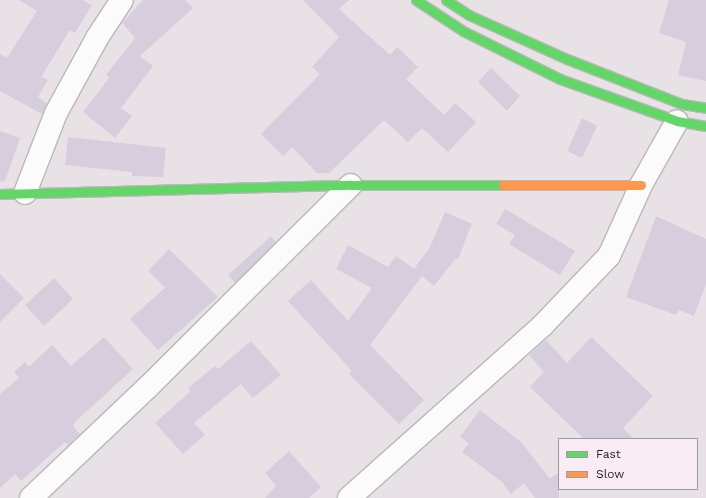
<!DOCTYPE html>
<style>
body{margin:0}
#map{position:relative;width:706px;height:498px;overflow:hidden;background:#e8e2e6;font-family:"Work Sans",sans-serif}
div>[style]{position:absolute}
.building>*{inset:0;background:#d6cddd}
.roads{filter:drop-shadow(1px 0 #bbb7ba) drop-shadow(-1px 0 #bbb7ba) drop-shadow(0 1px #bbb7ba) drop-shadow(0 -1px #bbb7ba)}
.street>*{height:22px;margin:-11px;padding:0 11px;transform-origin:11px;border-radius:11px;background:#fcfbfb}
.fast>*{height:9px;margin:-4.5px;padding:0 4.5px;transform-origin:4.5px;border-radius:4.5px;background:#63d668}
.slow>*{height:9px;margin:-4.5px;padding:0 4.5px;transform-origin:4.5px;border-radius:4.5px;background:#ff974d}
span{translate:-50% -50%;white-space:nowrap;text-align:center;line-height:1.15;-webkit-text-stroke:3px #f9ecf5;paint-order:stroke}
.legend{position:absolute;left:558px;top:438px;width:140px;height:52px;box-sizing:border-box;background:#f9ecf5;border:1px solid #a399a0;margin:0;padding:5px 7px;list-style:none;font-size:12px;color:#211d20}
.legend li{display:flex;align-items:center;gap:8px;height:20px}
.legend b{width:20px;border:1px solid #a399a0}
</style>
<div id="map">
<div class="building">
<i style="clip-path:polygon(19px 0,83px 0,92px 5px,75px 33px,70px 30px,41px 77px,48px 80px,38px 97px,47px 104px,42px 114px,0 91px,0 54px,7px 58px,37px 11px)"></i>
<i style="clip-path:polygon(143px 0,185px 0,193px 8px,140px 56px,153px 66px,121px 108px,132px 116px,115px 138px,83px 112px,109px 78px,106px 75px,135px 38px,122px 23px)"></i>
<i style="clip-path:polygon(303px 0,349px 0,339px 9px,390px 55px,397px 47px,418px 67px,406px 79px,444px 115px,455px 103px,476px 122px,448px 152px,422px 128px,408px 142px,384px 120px,329px 173px,317px 173px,292px 147px,283px 156px,261px 134px,320px 74px,312px 67px,339px 37px)"></i>
<i style="clip-path:polygon(669px 0,706px 0,706px 81px,678px 75px,686px 42px,659px 33px)"></i>
<i style="clip-path:polygon(491px 68px,520px 96px,507px 111px,478px 82px)"></i>
<i style="clip-path:polygon(582px 118px,597px 126px,582px 158px,567px 151px)"></i>
<i style="clip-path:polygon(0 131px,20px 138px,5px 181px,0 182px)"></i>
<i style="clip-path:polygon(68px 137px,166px 148px,163px 177px,132px 176px,132px 172px,65px 165px)"></i>
<i style="clip-path:polygon(505px 209px,575px 251px,560px 275px,509px 244px,515px 235px,496px 224px)"></i>
<i style="clip-path:polygon(445px 212px,472px 224px,458px 259px,456px 258px,434px 286px,422px 276px,370px 345px,424px 400px,399px 424px,349px 374px,352px 371px,288px 301px,311px 280px,348px 321px,372px 288px,336px 269px,348px 245px,388px 267px,396px 256px,414px 269px,430px 247px)"></i>
<i style="clip-path:polygon(656px 216px,706px 239px,706px 284px,694px 316px,679px 310px,676px 315px,626px 297px)"></i>
<i style="clip-path:polygon(271px 236px,276px 242px,235px 283px,228px 275px)"></i>
<i style="clip-path:polygon(169px 249px,218px 297px,158px 350px,130px 319px,165px 288px,148px 271px)"></i>
<i style="clip-path:polygon(0 274px,24px 298px,0 322px)"></i>
<i style="clip-path:polygon(54px 278px,73px 299px,44px 326px,25px 305px)"></i>
<i style="clip-path:polygon(104px 337px,133px 369px,76px 421px,73px 426px,80px 434px,68px 445px,65px 442px,21px 481px,15px 474px,0 488px,0 394px,19px 378px,14px 372px,25px 362px,29px 367px,52px 345px,71px 366px)"></i>
<i style="clip-path:polygon(591px 337px,653px 396px,623px 428px,634px 439px,584px 439px,530px 387px,544px 372px,529px 355px,546px 340px,567px 363px)"></i>
<i style="clip-path:polygon(251px 341px,281px 375px,253px 398px,241px 384px,194px 423px,205px 435px,183px 454px,155px 423px,191px 391px,188px 388px,215px 366px,218px 369px)"></i>
<i style="clip-path:polygon(480px 410px,521px 442px,550px 479px,559px 472px,559px 498px,535px 498px,524px 483px,511px 494px,502px 482px,462px 452px,469px 443px,460px 437px)"></i>
<i style="clip-path:polygon(289px 451px,321px 487px,309px 498px,265px 498px,276px 486px,265px 473px)"></i>
</div>
<div class="roads">
<div class="street">
<i style="left:25px;top:193px;width:86px;rotate:-68.8deg"></i>
<i style="left:56px;top:113px;width:85px;rotate:-61.3deg"></i>
<i style="left:97px;top:38px;width:45px;rotate:-56.7deg"></i>
<i style="left:31px;top:498px;width:161px;rotate:-43.5deg"></i>
<i style="left:148px;top:387px;width:286px;rotate:-44.9deg"></i>
<i style="left:349px;top:498px;width:259px;rotate:-41.7deg"></i>
<i style="left:542px;top:326px;width:97px;rotate:-46.3deg"></i>
<i style="left:609px;top:256px;width:78px;rotate:-65.7deg"></i>
<i style="left:641px;top:185px;width:73px;rotate:-60.6deg"></i>
</div>
<div class="fast">
<i style="left:416px;top:0;width:56px;rotate:33.4deg"></i>
<i style="left:463px;top:31px;width:108px;rotate:26.3deg"></i>
<i style="left:560px;top:79px;width:124px;rotate:19.7deg"></i>
<i style="left:677px;top:121px;width:29px;rotate:10deg"></i>
<i style="left:446px;top:0;width:27px;rotate:33deg"></i>
<i style="left:469px;top:15px;width:107px;rotate:24.2deg"></i>
<i style="left:567px;top:59px;width:123px;rotate:21.4deg"></i>
<i style="left:682px;top:104px;width:24px;rotate:9deg"></i>
<i style="left:0;top:194px;width:351px;rotate:-1.5deg"></i>
<i style="left:351px;top:185px;width:152px"></i>
</div>
<div class="slow">
<i style="left:503px;top:185px;width:138px"></i>
</div>
</div>
<ul class="legend">
<li><b style="height:5px;background:#63d668"></b>Fast</li>
<li><b style="height:5px;background:#ff974d"></b>Slow</li>
</ul>
</div>
